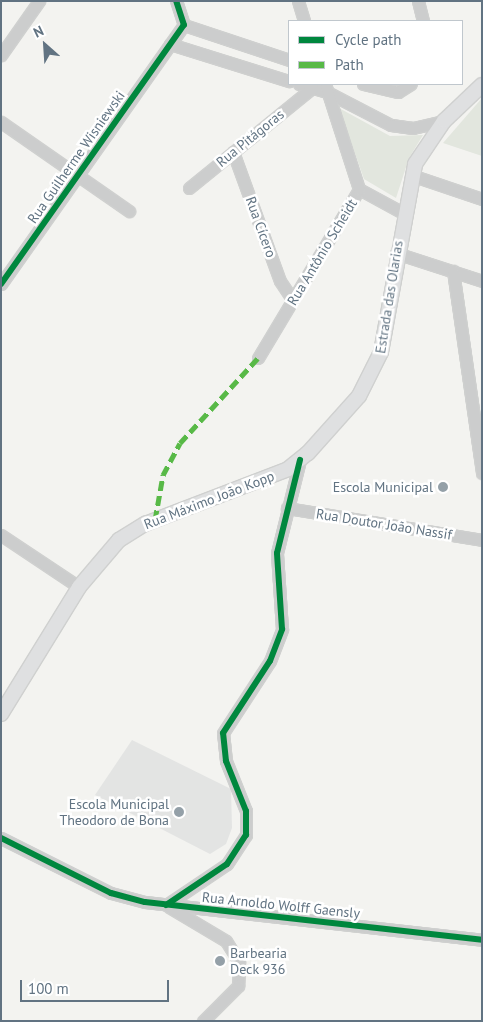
<!DOCTYPE html>
<meta charset="utf-8">
<style>
body{margin:0}
#map{position:relative;width:483px;height:1022px;overflow:hidden;background:#f3f3f0;font-family:"PT Sans",sans-serif}
div>[style]{position:absolute}
.built>*{inset:0;background:#e3e4e3}
.green>*{inset:0;background:#e2e6de}
.roads{filter:drop-shadow(1px 0 #cfd0cf) drop-shadow(-1px 0 #cfd0cf) drop-shadow(0 1px #cfd0cf) drop-shadow(0 -1px #cfd0cf)}
.minor>*{height:11px;margin:-5.5px;padding:0 5.5px;transform-origin:5.5px;border-radius:5.5px;background:#cccdcd}
.major>*{height:14px;margin:-7px;padding:0 7px;transform-origin:7px;border-radius:7px;background:#dfe0e1}
.quiet>*{height:5px;margin-top:-2.5px;transform-origin:0;background:repeating-linear-gradient(90deg,#58b947 0 10px,transparent 0 15px)}
.cycleway>*{height:6px;margin:-3px;padding:0 3px;transform-origin:3px;border-radius:3px;background:#00873e}
.dots>*{width:14px;height:14px;translate:-50% -50%;box-sizing:border-box;border:2px solid #fff;border-radius:50%}
span{translate:-50% -50%;white-space:nowrap;text-align:center;line-height:1.15;-webkit-text-stroke:5px #fff;paint-order:stroke}
.street-label{font-size:14px;color:#617382}
.poi-label{font-size:14px;color:#617382}
.right{translate:-100% -50%;text-align:right}
.left{translate:0 -50%;text-align:left}
.frame{position:absolute;inset:0;border:2px solid #617382;pointer-events:none}
.legend{position:absolute;left:288px;top:20px;width:175px;height:65px;box-sizing:border-box;background:#fff;border:1px solid #c0c7cd;margin:0;padding:6px 9px;list-style:none;font-size:15px;color:#617382}
.legend li{display:flex;align-items:center;gap:10px;height:25px}
.legend b{width:25px;border:1px solid #c0c7cd}
.north{position:absolute;left:20px;top:20px;width:50px;height:50px;-webkit-text-stroke:4px #fff;paint-order:stroke;rotate:334deg;font-size:14px;font-weight:700;line-height:20px;text-align:center;color:#617382}
.north::after{content:'';display:block;margin:auto;width:18px;height:22px;background:#617382;clip-path:polygon(50% 0,100% 100%,50% 72%,0 100%)}
.scale{position:absolute;left:20px;top:980px;width:149px;height:22px;box-sizing:border-box;border:2px solid #617382;border-top:0;padding-left:6px;font-size:15px;line-height:18px;white-space:nowrap;color:#617382;-webkit-text-stroke:4px #fff;paint-order:stroke}
</style>
<div id="map">
<div class="built">
<i style="clip-path:polygon(132px 740px,231px 789px,232px 828px,226px 844px,210px 854px,95px 795px)"></i>
</div>
<div class="green">
<i style="clip-path:polygon(482px 98px,482px 156px,443px 143px)"></i>
<i style="clip-path:polygon(339px 108px,390px 136px,423px 135px,409px 158px,396px 198px,364px 179px)"></i>
</div>
<div class="roads">
<div class="minor">
<i style="left:298px;top:1px;width:21px;rotate:73deg"></i>
<i style="left:418px;top:1px;width:21px;rotate:76deg"></i>
<i style="left:184px;top:25px;width:111px;rotate:18.4deg"></i>
<i style="left:170px;top:44px;width:125px;rotate:17.3deg"></i>
<i style="left:1px;top:55px;width:66px;rotate:-54.9deg"></i>
<i style="left:299px;top:84px;width:29px;rotate:16deg"></i>
<i style="left:327px;top:92px;width:72px;rotate:27.3deg"></i>
<i style="left:391px;top:125px;width:22px;rotate:8deg"></i>
<i style="left:413px;top:128px;width:32px;rotate:-13deg"></i>
<i style="left:363px;top:84px;width:36px;rotate:13deg"></i>
<i style="left:398px;top:92px;width:15px;rotate:-32deg"></i>
<i style="left:1px;top:122px;width:156px;rotate:34.8deg"></i>
<i style="left:233px;top:152px;width:137px;rotate:70deg"></i>
<i style="left:280px;top:281px;width:23px;rotate:56deg"></i>
<i style="left:411px;top:175px;width:75px;rotate:18.7deg"></i>
<i style="left:189px;top:188px;width:159px;rotate:-39.1deg"></i>
<i style="left:359px;top:189px;width:50px;rotate:28.6deg"></i>
<i style="left:396px;top:253px;width:90px;rotate:18deg"></i>
<i style="left:453px;top:271px;width:204px;rotate:81.8deg"></i>
<i style="left:1px;top:284px;width:317px;rotate:-54.8deg"></i>
<i style="left:184px;top:25px;width:25px;rotate:-108deg"></i>
<i style="left:258px;top:358px;width:197px;rotate:-59.1deg"></i>
<i style="left:359px;top:189px;width:110px;rotate:-107.9deg"></i>
<i style="left:287px;top:508px;width:198px;rotate:9.3deg"></i>
<i style="left:1px;top:535px;width:94px;rotate:33.7deg"></i>
<i style="left:1px;top:838px;width:123px;rotate:26.6deg"></i>
<i style="left:111px;top:893px;width:35px;rotate:15deg"></i>
<i style="left:145px;top:902px;width:339px;rotate:6.4deg"></i>
<i style="left:166px;top:905px;width:73px;rotate:-33.9deg"></i>
<i style="left:227px;top:864px;width:35px;rotate:-57deg"></i>
<i style="left:246px;top:835px;width:24px;rotate:-90deg"></i>
<i style="left:246px;top:811px;width:54px;rotate:-111.8deg"></i>
<i style="left:226px;top:761px;width:28px;rotate:-96deg"></i>
<i style="left:223px;top:733px;width:86px;rotate:-56.9deg"></i>
<i style="left:270px;top:661px;width:34px;rotate:-69deg"></i>
<i style="left:282px;top:629px;width:76px;rotate:-93.8deg"></i>
<i style="left:277px;top:553px;width:96px;rotate:-76.1deg"></i>
<i style="left:169px;top:907px;width:66px;rotate:30.8deg"></i>
<i style="left:226px;top:941px;width:25px;rotate:58deg"></i>
<i style="left:239px;top:962px;width:24px;rotate:92deg"></i>
<i style="left:238px;top:986px;width:49px;rotate:135deg"></i>
</div>
<div class="major">
<i style="left:1px;top:714px;width:149px;rotate:-58.4deg"></i>
<i style="left:79px;top:587px;width:62px;rotate:-49.6deg"></i>
<i style="left:119px;top:540px;width:31px;rotate:-32deg"></i>
<i style="left:145px;top:524px;width:153px;rotate:-21deg"></i>
<i style="left:288px;top:469px;width:26px;rotate:-39deg"></i>
<i style="left:308px;top:453px;width:76px;rotate:-48.2deg"></i>
<i style="left:359px;top:396px;width:49px;rotate:-63.4deg"></i>
<i style="left:381px;top:352px;width:191px;rotate:-79.7deg"></i>
<i style="left:415px;top:164px;width:52px;rotate:-56deg"></i>
<i style="left:444px;top:121px;width:52px;rotate:-43.5deg"></i>
</div>
</div>
<div class="quiet">
<i style="left:155px;top:520px;width:46px;rotate:-79.9deg"></i>
<i style="left:163px;top:475px;width:36px;rotate:-62deg"></i>
<i style="left:180px;top:443px;width:115px;rotate:-47.5deg"></i>
</div>
<div class="cycleway">
<i style="left:1px;top:284px;width:317px;rotate:-54.8deg"></i>
<i style="left:184px;top:25px;width:25px;rotate:-108deg"></i>
<i style="left:1px;top:838px;width:123px;rotate:26.6deg"></i>
<i style="left:111px;top:893px;width:35px;rotate:15deg"></i>
<i style="left:145px;top:902px;width:339px;rotate:6.4deg"></i>
<i style="left:166px;top:905px;width:73px;rotate:-33.9deg"></i>
<i style="left:227px;top:864px;width:35px;rotate:-57deg"></i>
<i style="left:246px;top:835px;width:24px;rotate:-90deg"></i>
<i style="left:246px;top:811px;width:54px;rotate:-111.8deg"></i>
<i style="left:226px;top:761px;width:28px;rotate:-96deg"></i>
<i style="left:223px;top:733px;width:86px;rotate:-56.9deg"></i>
<i style="left:270px;top:661px;width:34px;rotate:-69deg"></i>
<i style="left:282px;top:629px;width:76px;rotate:-93.8deg"></i>
<i style="left:277px;top:553px;width:96px;rotate:-76.1deg"></i>
</div>
<div class="dots">
<i style="left:443px;top:487px;background:#94a0a8"></i>
<i style="left:179px;top:812px;background:#94a0a8"></i>
<i style="left:220px;top:961px;background:#94a0a8"></i>
</div>
<div class="street-label">
<span style="left:250px;top:138px;rotate:-39deg">Rua Pitágoras</span>
<span style="left:76px;top:157px;rotate:-55deg">Rua Guilherme Wisniewski</span>
<span style="left:261px;top:227px;rotate:70deg">Rua Cícero</span>
<span style="left:322px;top:252px;rotate:-59deg">Rua Antônio Scheidt</span>
<span style="left:389px;top:297px;rotate:-81deg">Estrada das Olarias</span>
<span style="left:209px;top:500px;rotate:-21deg">Rua Máximo João Kopp</span>
<span style="left:384px;top:524px;rotate:9deg">Rua Doutor João Nassif</span>
<span style="left:281px;top:905px;rotate:6deg">Rua Arnoldo Wolff Gaensly</span>
</div>
<div class="poi-label">
<span class="right" style="left:433px;top:487px">Escola Municipal</span>
<span class="right" style="left:169px;top:812px">Escola Municipal<br>Theodoro de Bona</span>
<span class="left" style="left:230px;top:961px">Barbearia<br>Deck 936</span>
</div>
<div class="frame"></div>
<ul class="legend">
<li><b style="height:6px;background:#00873e"></b>Cycle path</li>
<li><b style="height:6px;background:#58b947"></b>Path</li>
</ul>
<div class="north">N</div>
<div class="scale">100 m</div>
</div>
